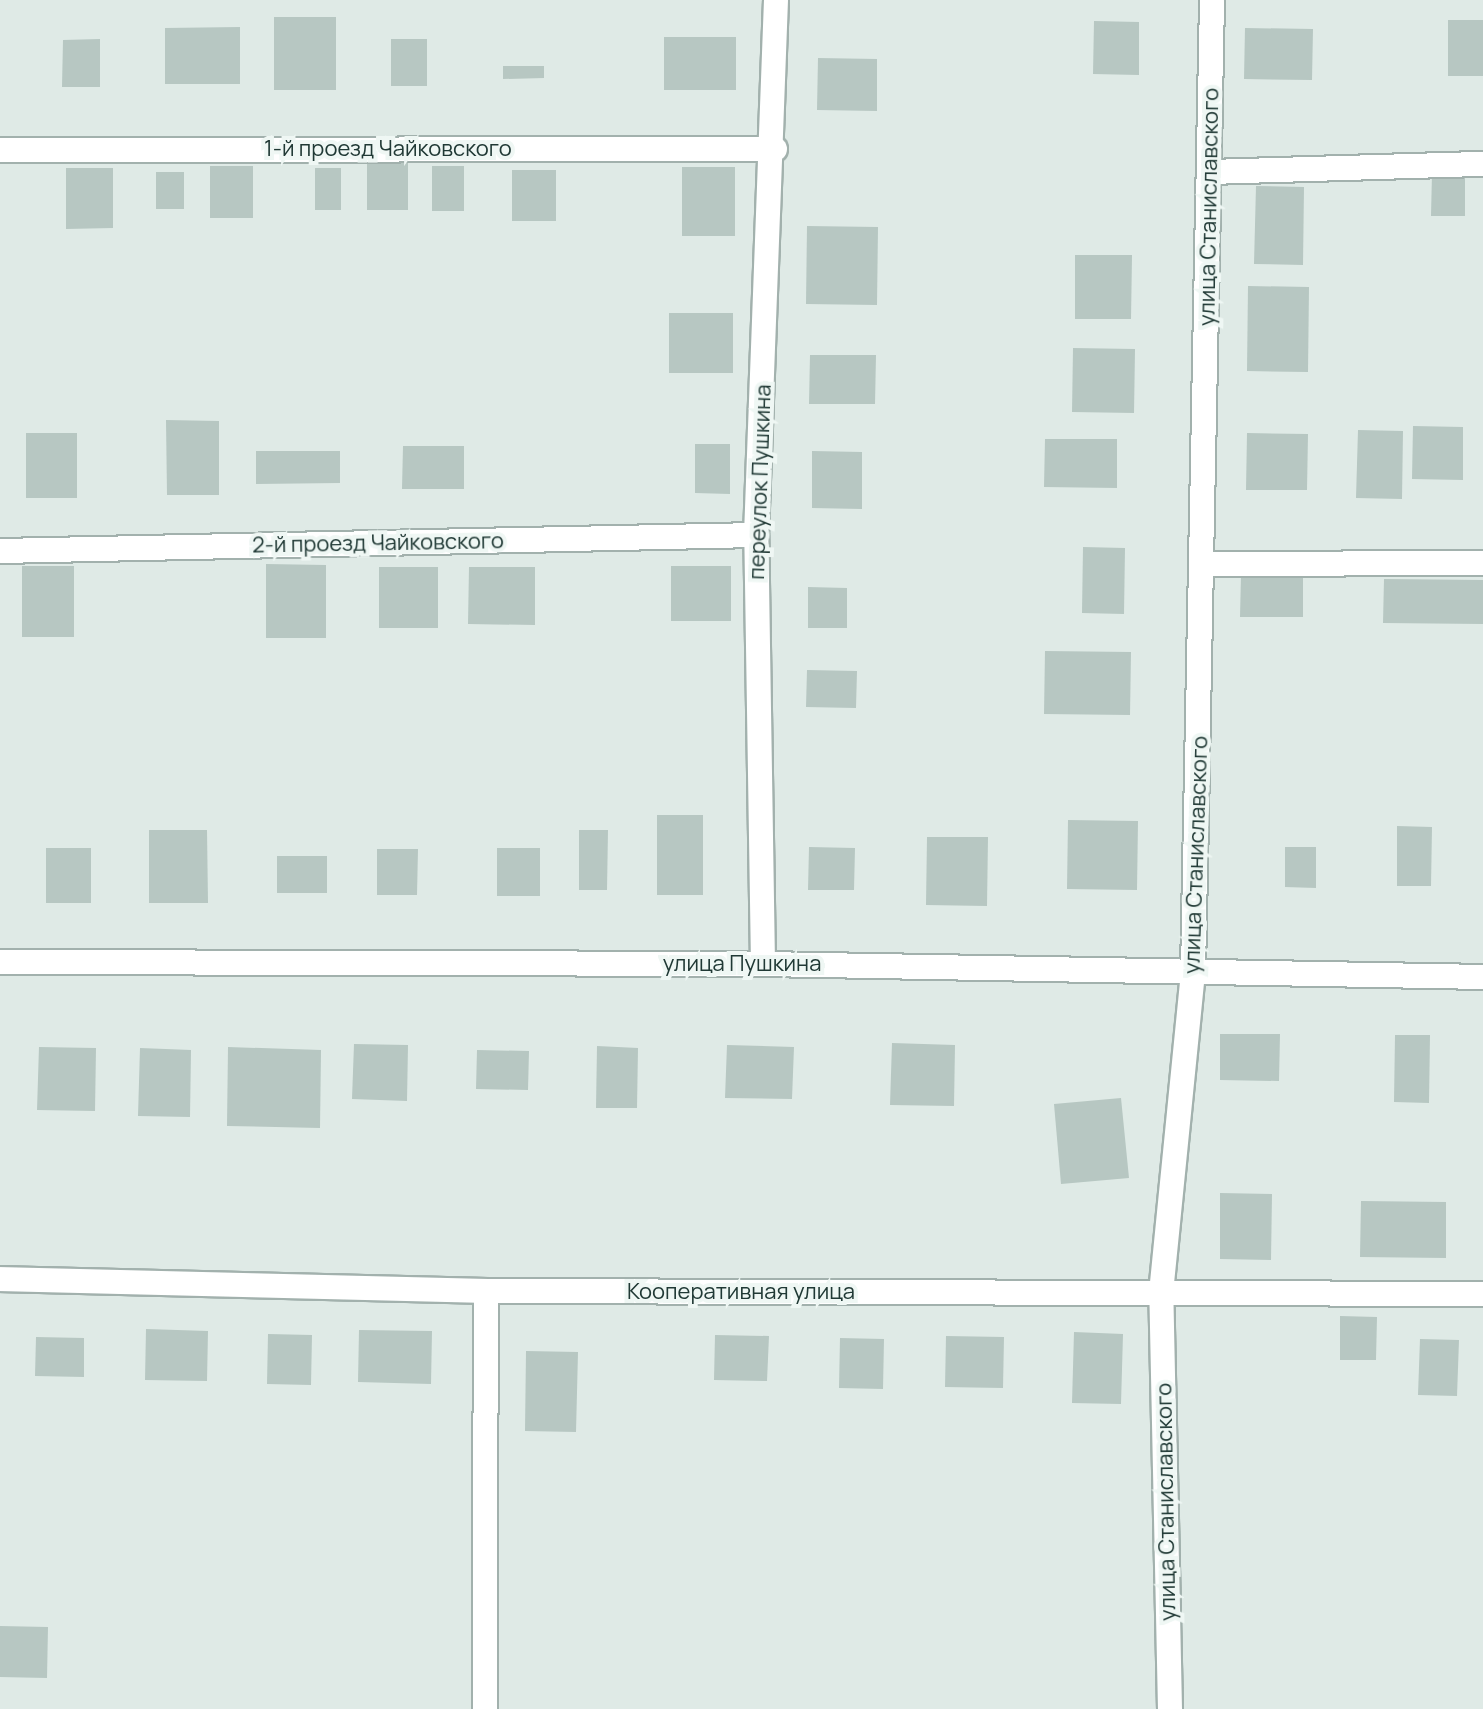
<!DOCTYPE html>
<meta charset="utf-8">
<style>
body{margin:0}
#map{position:relative;width:1483px;height:1709px;overflow:hidden;background:#dfeae6;font-family:Manrope,sans-serif}
div>[style]{position:absolute}
.building>*{inset:0;background:#b7c7c2}
.roads{filter:drop-shadow(2px 0 #a2b1ad) drop-shadow(-2px 0 #a2b1ad) drop-shadow(0 2px #a2b1ad) drop-shadow(0 -2px #a2b1ad)}
.minor>*{height:24px;margin:-12px;padding:0 12px;transform-origin:12px;border-radius:12px;background:#fff}
span{translate:-50% -50%;white-space:nowrap;text-align:center;line-height:1.15;-webkit-text-stroke:8px #eff7f4;paint-order:stroke}
.street-label{font-size:22px;color:#203935}
</style>
<div id="map">
<div class="building">
<i style="clip-path:polygon(274px 17px,336px 17px,336px 90px,274px 90px)"></i>
<i style="clip-path:polygon(1448px 20px,1483px 20px,1483px 76px,1448px 76px)"></i>
<i style="clip-path:polygon(1094px 21px,1139px 22px,1139px 75px,1093px 74px)"></i>
<i style="clip-path:polygon(240px 27px,240px 84px,165px 84px,165px 28px)"></i>
<i style="clip-path:polygon(1245px 28px,1313px 29px,1312px 80px,1244px 79px)"></i>
<i style="clip-path:polygon(664px 37px,736px 37px,736px 90px,664px 90px)"></i>
<i style="clip-path:polygon(100px 39px,100px 87px,62px 87px,63px 40px)"></i>
<i style="clip-path:polygon(391px 39px,427px 39px,427px 86px,391px 86px)"></i>
<i style="clip-path:polygon(818px 58px,877px 59px,877px 111px,817px 110px)"></i>
<i style="clip-path:polygon(503px 66px,544px 66px,544px 78px,503px 79px)"></i>
<i style="clip-path:polygon(367px 163px,408px 163px,408px 210px,367px 210px)"></i>
<i style="clip-path:polygon(210px 166px,253px 166px,253px 218px,210px 218px)"></i>
<i style="clip-path:polygon(432px 166px,464px 166px,464px 211px,432px 211px)"></i>
<i style="clip-path:polygon(682px 167px,735px 167px,735px 236px,682px 236px)"></i>
<i style="clip-path:polygon(66px 168px,113px 168px,113px 228px,66px 229px)"></i>
<i style="clip-path:polygon(315px 168px,341px 168px,341px 210px,315px 210px)"></i>
<i style="clip-path:polygon(512px 170px,556px 170px,556px 221px,512px 221px)"></i>
<i style="clip-path:polygon(156px 172px,184px 172px,184px 209px,156px 209px)"></i>
<i style="clip-path:polygon(1432px 173px,1465px 173px,1465px 216px,1431px 216px)"></i>
<i style="clip-path:polygon(1256px 186px,1304px 187px,1303px 265px,1254px 264px)"></i>
<i style="clip-path:polygon(807px 226px,878px 227px,877px 305px,806px 304px)"></i>
<i style="clip-path:polygon(1075px 255px,1132px 255px,1131px 319px,1075px 319px)"></i>
<i style="clip-path:polygon(1248px 286px,1309px 287px,1308px 372px,1247px 371px)"></i>
<i style="clip-path:polygon(669px 313px,733px 313px,733px 373px,669px 373px)"></i>
<i style="clip-path:polygon(1073px 348px,1135px 349px,1134px 413px,1072px 412px)"></i>
<i style="clip-path:polygon(810px 355px,876px 355px,875px 404px,809px 404px)"></i>
<i style="clip-path:polygon(166px 420px,219px 421px,219px 495px,167px 495px)"></i>
<i style="clip-path:polygon(1413px 426px,1463px 427px,1463px 480px,1412px 479px)"></i>
<i style="clip-path:polygon(1358px 430px,1403px 431px,1402px 499px,1356px 498px)"></i>
<i style="clip-path:polygon(26px 433px,77px 433px,77px 498px,26px 498px)"></i>
<i style="clip-path:polygon(1247px 433px,1308px 434px,1307px 490px,1246px 490px)"></i>
<i style="clip-path:polygon(1045px 439px,1117px 439px,1117px 488px,1044px 487px)"></i>
<i style="clip-path:polygon(695px 444px,730px 444px,730px 494px,695px 493px)"></i>
<i style="clip-path:polygon(403px 446px,464px 446px,464px 489px,402px 489px)"></i>
<i style="clip-path:polygon(256px 451px,340px 451px,340px 483px,256px 484px)"></i>
<i style="clip-path:polygon(812px 451px,862px 452px,862px 509px,812px 508px)"></i>
<i style="clip-path:polygon(1083px 547px,1125px 548px,1124px 614px,1082px 613px)"></i>
<i style="clip-path:polygon(266px 564px,326px 565px,326px 638px,266px 638px)"></i>
<i style="clip-path:polygon(22px 566px,74px 566px,74px 637px,22px 637px)"></i>
<i style="clip-path:polygon(671px 566px,731px 566px,731px 621px,671px 621px)"></i>
<i style="clip-path:polygon(379px 567px,438px 567px,438px 628px,379px 628px)"></i>
<i style="clip-path:polygon(469px 567px,535px 567px,535px 625px,468px 624px)"></i>
<i style="clip-path:polygon(1241px 575px,1303px 576px,1303px 617px,1240px 617px)"></i>
<i style="clip-path:polygon(1384px 579px,1483px 580px,1483px 624px,1383px 623px)"></i>
<i style="clip-path:polygon(808px 587px,847px 588px,847px 628px,808px 628px)"></i>
<i style="clip-path:polygon(1045px 651px,1131px 652px,1130px 715px,1044px 714px)"></i>
<i style="clip-path:polygon(807px 670px,857px 671px,856px 708px,806px 707px)"></i>
<i style="clip-path:polygon(657px 815px,703px 815px,703px 895px,657px 895px)"></i>
<i style="clip-path:polygon(1068px 820px,1138px 821px,1137px 890px,1067px 889px)"></i>
<i style="clip-path:polygon(1397px 826px,1432px 827px,1431px 886px,1397px 886px)"></i>
<i style="clip-path:polygon(149px 830px,207px 830px,208px 903px,149px 903px)"></i>
<i style="clip-path:polygon(579px 830px,608px 830px,607px 890px,579px 890px)"></i>
<i style="clip-path:polygon(927px 837px,988px 837px,987px 906px,926px 905px)"></i>
<i style="clip-path:polygon(809px 847px,855px 848px,854px 890px,808px 890px)"></i>
<i style="clip-path:polygon(1285px 847px,1316px 847px,1316px 888px,1285px 887px)"></i>
<i style="clip-path:polygon(46px 848px,91px 848px,91px 903px,46px 903px)"></i>
<i style="clip-path:polygon(497px 848px,540px 848px,540px 896px,497px 896px)"></i>
<i style="clip-path:polygon(377px 849px,418px 849px,417px 895px,377px 895px)"></i>
<i style="clip-path:polygon(277px 856px,327px 856px,327px 893px,277px 893px)"></i>
<i style="clip-path:polygon(1220px 1034px,1280px 1034px,1279px 1081px,1220px 1080px)"></i>
<i style="clip-path:polygon(1395px 1035px,1430px 1035px,1429px 1103px,1394px 1102px)"></i>
<i style="clip-path:polygon(892px 1043px,955px 1045px,954px 1106px,890px 1105px)"></i>
<i style="clip-path:polygon(354px 1044px,408px 1045px,407px 1101px,352px 1099px)"></i>
<i style="clip-path:polygon(727px 1045px,794px 1047px,792px 1099px,725px 1098px)"></i>
<i style="clip-path:polygon(597px 1046px,638px 1048px,637px 1108px,596px 1108px)"></i>
<i style="clip-path:polygon(39px 1047px,96px 1048px,95px 1111px,37px 1110px)"></i>
<i style="clip-path:polygon(228px 1047px,321px 1050px,320px 1128px,227px 1126px)"></i>
<i style="clip-path:polygon(140px 1048px,191px 1050px,190px 1117px,138px 1116px)"></i>
<i style="clip-path:polygon(477px 1050px,529px 1051px,528px 1090px,476px 1089px)"></i>
<i style="clip-path:polygon(1121px 1098px,1129px 1178px,1061px 1184px,1054px 1104px)"></i>
<i style="clip-path:polygon(1220px 1193px,1272px 1194px,1271px 1260px,1220px 1259px)"></i>
<i style="clip-path:polygon(1361px 1201px,1446px 1202px,1446px 1258px,1360px 1257px)"></i>
<i style="clip-path:polygon(1340px 1316px,1377px 1317px,1376px 1360px,1340px 1360px)"></i>
<i style="clip-path:polygon(146px 1329px,208px 1331px,207px 1381px,145px 1380px)"></i>
<i style="clip-path:polygon(359px 1330px,432px 1331px,431px 1384px,358px 1382px)"></i>
<i style="clip-path:polygon(1074px 1332px,1123px 1334px,1121px 1404px,1072px 1403px)"></i>
<i style="clip-path:polygon(268px 1334px,312px 1335px,311px 1385px,267px 1384px)"></i>
<i style="clip-path:polygon(715px 1335px,769px 1336px,767px 1381px,714px 1380px)"></i>
<i style="clip-path:polygon(946px 1336px,1004px 1337px,1003px 1388px,945px 1387px)"></i>
<i style="clip-path:polygon(36px 1337px,84px 1338px,84px 1377px,35px 1376px)"></i>
<i style="clip-path:polygon(840px 1338px,884px 1339px,883px 1389px,839px 1388px)"></i>
<i style="clip-path:polygon(1420px 1339px,1459px 1340px,1457px 1396px,1418px 1395px)"></i>
<i style="clip-path:polygon(526px 1351px,578px 1352px,576px 1432px,525px 1431px)"></i>
<i style="clip-path:polygon(0 1626px,48px 1627px,47px 1678px,0 1677px)"></i>
</div>
<div class="roads">
<div class="minor">
<i style="left:0;top:150px;width:775px;rotate:-0.07deg"></i>
<i style="left:1209px;top:172px;width:274px;rotate:-1.7deg"></i>
<i style="left:0;top:551px;width:756px;rotate:-1.21deg"></i>
<i style="left:1203px;top:564px;width:280px;rotate:-0.2deg"></i>
<i style="left:0;top:962px;width:763px;rotate:0.15deg"></i>
<i style="left:763px;top:964px;width:720px;rotate:1.03deg"></i>
<i style="left:763px;top:964px;width:429px;rotate:-90.9deg"></i>
<i style="left:756px;top:535px;width:535px;rotate:-87.86deg"></i>
<i style="left:0;top:1279px;width:486px;rotate:1.4deg"></i>
<i style="left:486px;top:1291px;width:997px;rotate:0.17deg"></i>
<i style="left:485px;top:1709px;width:418px;rotate:-89.9deg"></i>
<i style="left:1170px;top:1709px;width:416px;rotate:-91.2deg"></i>
<i style="left:1161px;top:1293px;width:323px;rotate:-84.3deg"></i>
<i style="left:1193px;top:972px;width:972px;rotate:-88.88deg"></i>
</div>
</div>
<div class="street-label">
<span style="left:388px;top:149px">1-й проезд Чайковского</span>
<span style="left:1209px;top:207px;rotate:-89deg">улица Станиславского</span>
<span style="left:760px;top:482px;rotate:-88deg">переулок Пушкина</span>
<span style="left:378px;top:543px;rotate:-1deg">2-й проезд Чайковского</span>
<span style="left:1196px;top:855px;rotate:-88deg">улица Станиславского</span>
<span style="left:742px;top:964px">улица Пушкина</span>
<span style="left:741px;top:1292px">Кооперативная улица</span>
<span style="left:1166px;top:1502px;rotate:-91deg">улица Станиславского</span>
</div>
</div>
